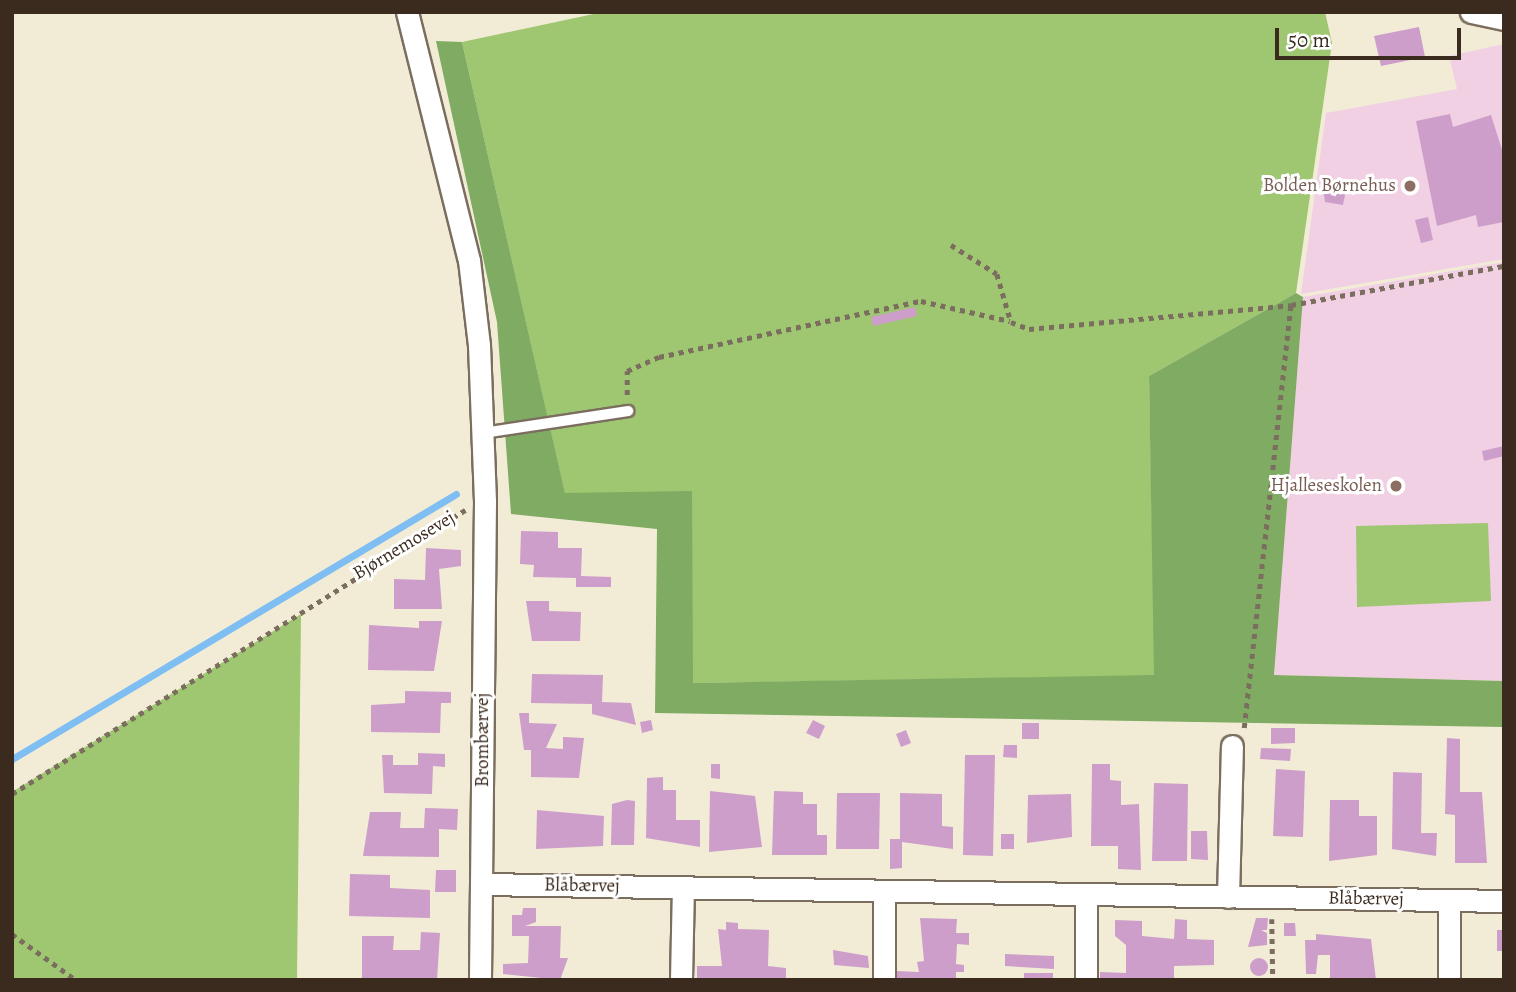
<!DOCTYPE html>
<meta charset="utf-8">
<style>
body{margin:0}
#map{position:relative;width:1516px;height:992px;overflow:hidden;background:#f2ecd7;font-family:Alegreya,serif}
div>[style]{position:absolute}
.built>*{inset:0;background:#f1d0e4}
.green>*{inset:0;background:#9fc670}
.forest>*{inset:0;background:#7fab62}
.stream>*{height:7px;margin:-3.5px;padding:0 3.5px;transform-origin:3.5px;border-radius:3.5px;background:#7fbef3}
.building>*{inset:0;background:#cd9eca}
.round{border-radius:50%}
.path>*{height:4.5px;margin-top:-2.25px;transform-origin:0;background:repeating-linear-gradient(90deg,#7b6e5f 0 5px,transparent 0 10px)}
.roads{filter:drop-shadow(2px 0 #7b6e5f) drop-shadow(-2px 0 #7b6e5f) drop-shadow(0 2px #7b6e5f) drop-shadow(0 -2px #7b6e5f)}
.service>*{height:10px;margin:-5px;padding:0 5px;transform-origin:5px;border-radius:5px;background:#fff}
.minor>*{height:21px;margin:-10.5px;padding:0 10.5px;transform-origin:10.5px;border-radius:10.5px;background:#fff}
.dots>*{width:19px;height:19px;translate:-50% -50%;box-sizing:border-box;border:4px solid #fff;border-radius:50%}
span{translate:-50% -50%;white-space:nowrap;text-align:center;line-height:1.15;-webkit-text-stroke:6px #fff;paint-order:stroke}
.education-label{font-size:19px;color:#785e54}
.right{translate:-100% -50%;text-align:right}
.street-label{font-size:19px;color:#3b2a1e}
.frame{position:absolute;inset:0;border:14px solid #3b2a1e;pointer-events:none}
.scale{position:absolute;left:1275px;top:28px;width:186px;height:32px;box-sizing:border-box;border:4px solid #3b2a1e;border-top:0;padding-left:9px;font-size:21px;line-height:24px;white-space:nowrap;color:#3b2a1e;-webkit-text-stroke:5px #fff;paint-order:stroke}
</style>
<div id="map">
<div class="built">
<i style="clip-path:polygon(1504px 44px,1504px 259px,1301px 294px,1326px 113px,1457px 89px,1449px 56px)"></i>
<i style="clip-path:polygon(1504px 262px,1504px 681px,1274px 675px,1303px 297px)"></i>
</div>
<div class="green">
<i style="clip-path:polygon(603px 12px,1325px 12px,1332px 43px,1296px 293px,1149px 376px,1155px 676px,692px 683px,692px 492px,565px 494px,462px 42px)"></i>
<i style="clip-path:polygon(1488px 523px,1491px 601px,1357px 607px,1356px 526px)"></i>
<i style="clip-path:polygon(301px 614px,297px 980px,12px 980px,12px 792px)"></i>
</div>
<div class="forest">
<i style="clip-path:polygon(436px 41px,462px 42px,565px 493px,692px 491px,693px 683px,1154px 675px,1149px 376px,1296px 293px,1303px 297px,1274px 675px,1504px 681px,1504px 727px,655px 713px,657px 529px,511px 514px,497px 322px)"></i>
</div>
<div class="stream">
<i style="left:12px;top:759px;width:517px;rotate:-30.83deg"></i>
</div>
<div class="building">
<i style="clip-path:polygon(1419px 27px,1425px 57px,1381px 66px,1374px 36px)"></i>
<i style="clip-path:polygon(1450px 114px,1453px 127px,1491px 115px,1504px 156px,1504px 222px,1478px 227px,1476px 215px,1437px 226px,1416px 121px)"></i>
<i style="clip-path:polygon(1322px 178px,1345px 195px,1343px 205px,1325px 202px)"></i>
<i style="clip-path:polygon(1428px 217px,1433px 240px,1421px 243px,1415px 220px)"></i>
<i style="clip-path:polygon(915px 307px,917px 316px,873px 326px,871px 317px)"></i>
<i style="clip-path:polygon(1504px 446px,1504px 456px,1484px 461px,1482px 451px)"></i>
<i style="clip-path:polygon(521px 531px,558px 532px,558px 548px,582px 548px,581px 576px,611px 577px,611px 587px,576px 587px,576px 578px,533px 577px,534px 565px,520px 564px)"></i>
<i style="clip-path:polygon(426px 548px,461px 550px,461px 566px,439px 569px,442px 609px,394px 609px,394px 579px,425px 580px)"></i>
<i style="clip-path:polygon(526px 601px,549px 601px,549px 611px,581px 612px,580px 641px,532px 641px)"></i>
<i style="clip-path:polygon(419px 621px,442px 621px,434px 671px,368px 670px,369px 625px,419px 628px)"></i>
<i style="clip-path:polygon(532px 674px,603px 675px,602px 702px,631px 703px,636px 725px,592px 714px,592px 704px,531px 703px)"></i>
<i style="clip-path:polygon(405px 691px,451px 692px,451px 703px,441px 703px,440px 733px,371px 732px,371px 705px,405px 703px)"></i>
<i style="clip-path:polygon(519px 713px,529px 713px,529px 723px,557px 724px,546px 748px,563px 749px,563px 737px,584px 738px,579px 778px,531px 777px,531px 750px,524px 750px)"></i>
<i style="clip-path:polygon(651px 720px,653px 730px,642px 733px,640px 722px)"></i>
<i style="clip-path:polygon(813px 720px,825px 726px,819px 739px,806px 733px)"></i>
<i style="clip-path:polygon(1022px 723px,1039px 723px,1039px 739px,1022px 739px)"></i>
<i style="clip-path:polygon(1271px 728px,1295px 728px,1295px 743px,1271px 744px)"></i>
<i style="clip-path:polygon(906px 730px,911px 743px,901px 747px,896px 734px)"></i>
<i style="clip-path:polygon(1447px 738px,1460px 739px,1460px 792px,1482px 792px,1487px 863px,1455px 863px,1455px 815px,1445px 814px)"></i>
<i style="clip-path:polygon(1004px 745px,1017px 745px,1017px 758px,1003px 757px)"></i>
<i style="clip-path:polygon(1261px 748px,1291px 749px,1290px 761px,1260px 759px)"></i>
<i style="clip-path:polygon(418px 753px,445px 754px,445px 767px,433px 766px,432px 794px,384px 793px,382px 755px,393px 755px,393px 765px,418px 765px)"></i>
<i style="clip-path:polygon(965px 755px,995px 755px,993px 856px,963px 855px)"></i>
<i style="clip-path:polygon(711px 764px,720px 764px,720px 779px,711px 778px)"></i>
<i style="clip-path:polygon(1092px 764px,1110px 764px,1110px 780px,1121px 781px,1121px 805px,1139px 804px,1141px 870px,1118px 869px,1118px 846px,1091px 846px)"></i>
<i style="clip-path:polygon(1276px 769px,1305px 771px,1303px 837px,1273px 836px)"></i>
<i style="clip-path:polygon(1393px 772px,1422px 773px,1421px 833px,1437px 833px,1436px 856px,1392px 849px)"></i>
<i style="clip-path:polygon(663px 777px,663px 790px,676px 790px,676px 820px,700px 820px,700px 847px,646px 838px,647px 778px)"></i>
<i style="clip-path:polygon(1154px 783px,1188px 784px,1187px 861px,1152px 861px)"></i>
<i style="clip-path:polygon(710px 791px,755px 796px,762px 847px,709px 852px)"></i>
<i style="clip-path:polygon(774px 791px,803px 792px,803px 804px,817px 804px,817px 835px,827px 835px,827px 855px,772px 855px)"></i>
<i style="clip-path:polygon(837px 793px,880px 793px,879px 849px,836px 849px)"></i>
<i style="clip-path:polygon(900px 793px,942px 794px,942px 826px,953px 827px,953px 849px,902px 842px,902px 868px,890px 869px,890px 839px,900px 839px)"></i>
<i style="clip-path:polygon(1071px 794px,1072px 837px,1027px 843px,1028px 795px)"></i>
<i style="clip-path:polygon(627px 800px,635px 801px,634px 845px,611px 845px,612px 804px)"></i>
<i style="clip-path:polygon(1330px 800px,1359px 800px,1359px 816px,1377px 816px,1377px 855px,1329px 861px)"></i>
<i style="clip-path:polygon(425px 808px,458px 809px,457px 830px,439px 829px,439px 857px,363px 856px,370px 812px,401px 812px,400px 828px,424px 828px)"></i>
<i style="clip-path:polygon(537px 810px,604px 816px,603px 846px,536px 849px)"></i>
<i style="clip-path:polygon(1191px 831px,1207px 831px,1208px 860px,1191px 859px)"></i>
<i style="clip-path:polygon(1001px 834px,1014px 834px,1014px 849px,1001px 849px)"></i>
<i style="clip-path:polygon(436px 870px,456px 870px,456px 892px,435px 892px)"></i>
<i style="clip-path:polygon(350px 874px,390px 875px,390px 888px,430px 890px,430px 918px,349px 916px)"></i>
<i style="clip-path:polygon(523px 908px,536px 908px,536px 922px,525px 926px,561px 926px,560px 958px,568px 958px,560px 980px,503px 974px,503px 964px,528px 963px,529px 936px,512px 936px,512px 915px,522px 915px)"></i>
<i style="clip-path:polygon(920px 918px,957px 919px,956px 933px,969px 933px,969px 945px,957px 944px,956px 964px,964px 965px,964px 972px,956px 972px,956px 980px,896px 980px,896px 971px,919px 972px,917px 962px,924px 961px)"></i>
<i style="clip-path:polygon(1256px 918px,1268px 918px,1267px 930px,1261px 930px,1267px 933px,1267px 945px,1248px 947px)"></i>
<i style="clip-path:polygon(1175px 919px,1187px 920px,1187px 939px,1214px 940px,1214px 965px,1174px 966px,1174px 980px,1100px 980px,1100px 972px,1126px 973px,1126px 945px,1115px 936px,1115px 920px,1142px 921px,1142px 936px,1174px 939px)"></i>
<i style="clip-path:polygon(726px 922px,738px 923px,738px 929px,769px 930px,768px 966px,786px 968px,786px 980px,697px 980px,697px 966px,722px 966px,718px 929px,726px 930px)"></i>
<i style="clip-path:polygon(1284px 923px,1295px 923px,1296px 936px,1284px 936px)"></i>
<i style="clip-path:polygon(1497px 930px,1504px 930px,1504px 951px,1497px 951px)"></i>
<i style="clip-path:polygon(421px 932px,440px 933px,437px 980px,362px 980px,362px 936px,394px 936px,393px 950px,420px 950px)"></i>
<i style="clip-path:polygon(1316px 934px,1371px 939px,1376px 980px,1330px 980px,1330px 955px,1318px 955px,1316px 974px,1306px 974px,1305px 940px,1316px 940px)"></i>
<i style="clip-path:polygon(833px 950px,868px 956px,869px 968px,834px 965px)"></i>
<i style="clip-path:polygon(1005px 954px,1054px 956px,1054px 969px,1005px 966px)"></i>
<i class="round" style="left:1250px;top:958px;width:18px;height:18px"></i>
<i style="clip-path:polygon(1024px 973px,1053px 973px,1053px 980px,1024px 980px)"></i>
</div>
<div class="path">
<i style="left:951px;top:245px;width:54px;rotate:32.2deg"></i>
<i style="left:997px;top:274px;width:50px;rotate:73.7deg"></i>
<i style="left:1011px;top:322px;width:19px;rotate:21deg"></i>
<i style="left:1029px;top:329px;width:263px;rotate:-5.2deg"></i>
<i style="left:1291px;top:305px;width:217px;rotate:-10.4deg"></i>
<i style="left:627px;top:395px;width:24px;rotate:-90deg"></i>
<i style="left:627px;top:371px;width:35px;rotate:-24deg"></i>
<i style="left:659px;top:357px;width:268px;rotate:-12.1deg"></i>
<i style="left:921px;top:301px;width:91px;rotate:12.7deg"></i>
<i style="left:1244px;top:728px;width:426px;rotate:-83.7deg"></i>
<i style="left:12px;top:794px;width:535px;rotate:-32.08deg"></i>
<i style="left:1272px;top:919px;width:61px;rotate:89.1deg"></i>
<i style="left:12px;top:934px;width:79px;rotate:35.7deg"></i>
</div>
<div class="roads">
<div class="service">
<i style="left:483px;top:433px;width:147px;rotate:-8.6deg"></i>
</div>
<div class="minor">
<i style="left:407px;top:12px;width:256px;rotate:76deg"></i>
<i style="left:469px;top:260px;width:86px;rotate:83.3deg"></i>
<i style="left:479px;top:345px;width:156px;rotate:87.8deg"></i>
<i style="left:485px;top:501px;width:479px;rotate:90.6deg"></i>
<i style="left:1471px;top:12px;width:34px;rotate:12deg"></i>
<i style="left:481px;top:884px;width:1023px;rotate:0.95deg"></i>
<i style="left:884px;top:891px;width:89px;rotate:90deg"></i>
<i style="left:1086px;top:894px;width:86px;rotate:90deg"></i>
<i style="left:1228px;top:897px;width:151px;rotate:-88.5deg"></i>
<i style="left:681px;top:980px;width:92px;rotate:-88.8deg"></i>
<i style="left:1449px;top:980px;width:80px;rotate:-90deg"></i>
</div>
</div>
<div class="dots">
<i style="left:1410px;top:186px;background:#8d6e63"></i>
<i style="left:1396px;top:486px;background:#8d6e63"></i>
</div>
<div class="education-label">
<span class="right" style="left:1396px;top:186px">Bolden Børnehus</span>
<span class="right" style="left:1382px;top:486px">Hjalleseskolen</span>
</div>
<div class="street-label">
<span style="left:404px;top:546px;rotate:-31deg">Bjørnemosevej</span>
<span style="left:483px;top:740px;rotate:-90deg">Brombærvej</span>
<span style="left:582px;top:886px;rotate:1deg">Blåbærvej</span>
<span style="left:1366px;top:899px;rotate:1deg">Blåbærvej</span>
</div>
<div class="frame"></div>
<div class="scale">50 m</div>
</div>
